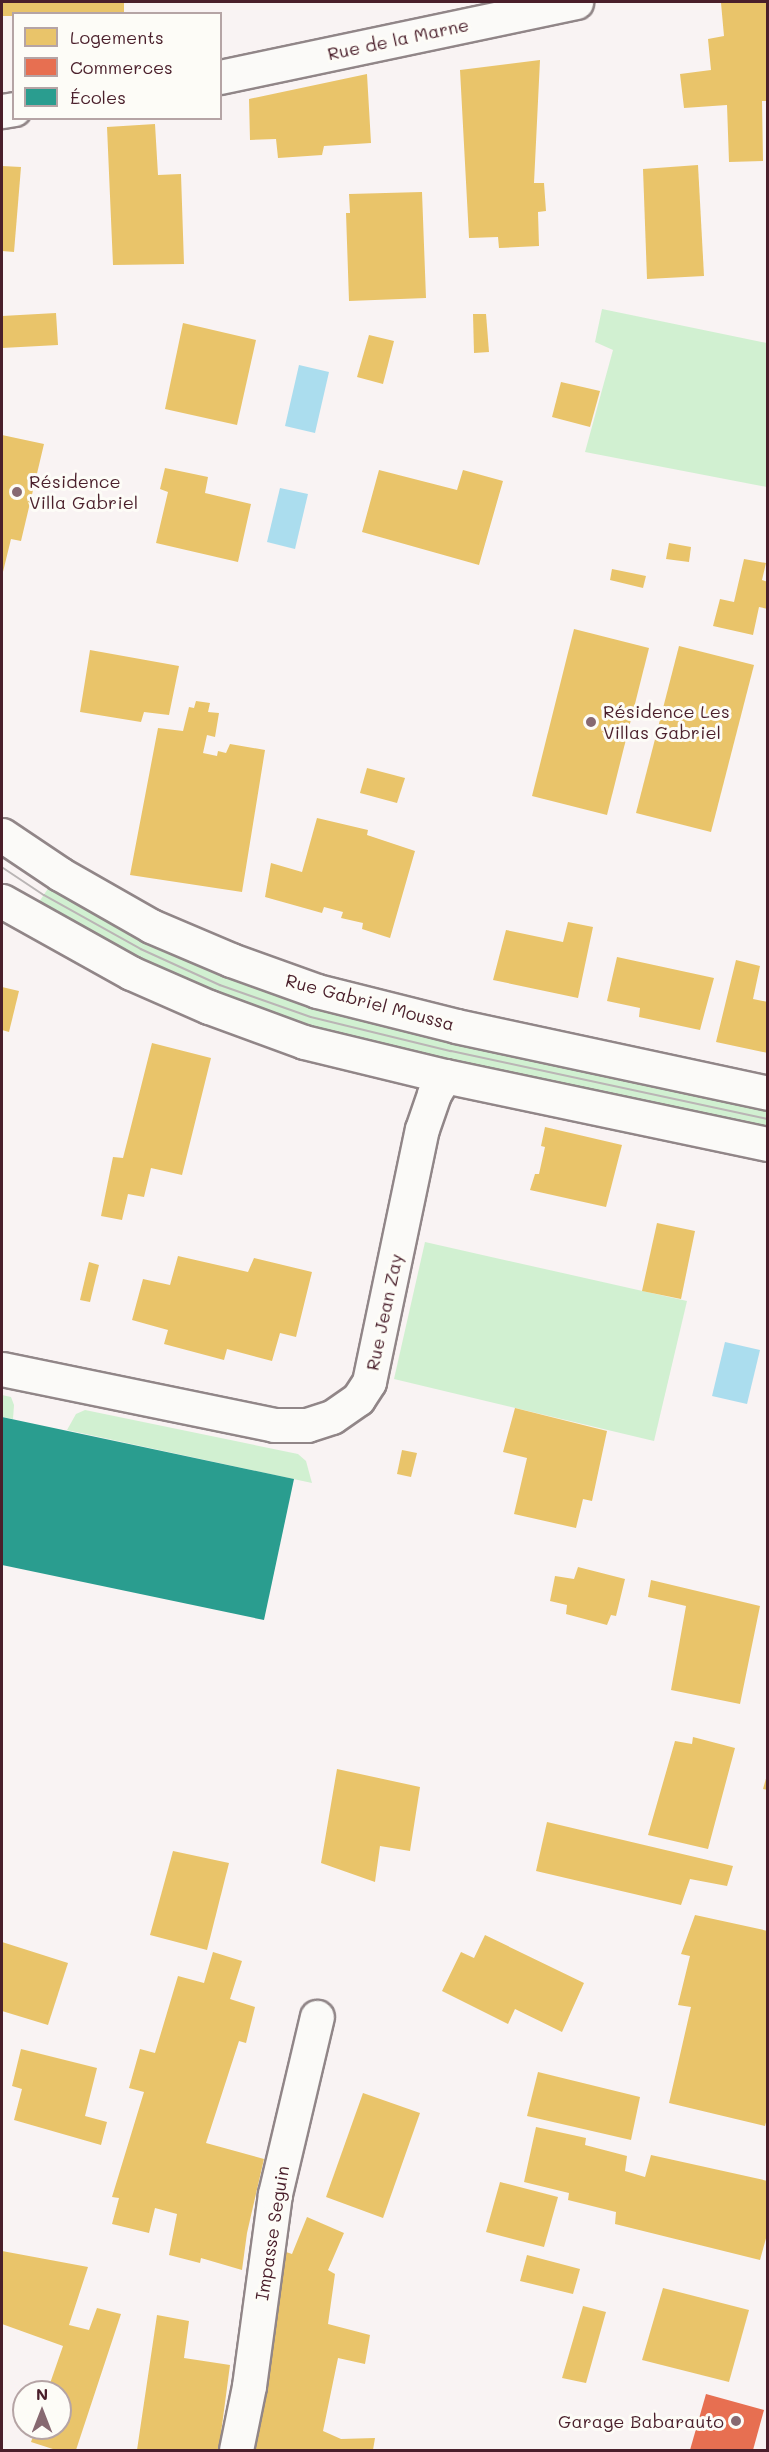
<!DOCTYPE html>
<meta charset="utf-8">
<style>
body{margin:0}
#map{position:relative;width:769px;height:2452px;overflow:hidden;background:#f9f3f3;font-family:Mali,sans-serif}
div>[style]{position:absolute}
.green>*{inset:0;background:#d1f0d1}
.water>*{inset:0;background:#abddee}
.homes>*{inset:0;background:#e9c46a}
.shops>*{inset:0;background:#e76f51}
.schools>*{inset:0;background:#2a9d8f}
.roads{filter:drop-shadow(2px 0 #918688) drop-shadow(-2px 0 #918688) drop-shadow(0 2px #918688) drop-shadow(0 -2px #918688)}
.minor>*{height:33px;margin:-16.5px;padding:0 16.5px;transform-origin:16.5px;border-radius:16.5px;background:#fbfaf8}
.tertiary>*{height:33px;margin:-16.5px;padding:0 16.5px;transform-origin:16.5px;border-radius:16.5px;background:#fbfaf8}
.tram>*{height:1.5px;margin:-0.75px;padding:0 0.75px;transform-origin:0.75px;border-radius:0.75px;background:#bab5b5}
.dots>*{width:16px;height:16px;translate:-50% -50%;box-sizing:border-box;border:3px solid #fdfcf7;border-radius:50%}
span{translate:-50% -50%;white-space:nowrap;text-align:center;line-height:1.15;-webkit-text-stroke:6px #fdfcf7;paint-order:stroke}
.street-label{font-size:18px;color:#4a1f2b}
.poi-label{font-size:18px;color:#4a1f2b}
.left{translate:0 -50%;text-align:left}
.right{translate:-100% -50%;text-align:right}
.frame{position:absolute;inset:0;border:3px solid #4a1f2b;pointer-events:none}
.legend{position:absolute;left:12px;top:12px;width:210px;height:108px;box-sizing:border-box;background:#fdfcf7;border:2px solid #b5a4a5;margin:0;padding:8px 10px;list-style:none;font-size:18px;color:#4a1f2b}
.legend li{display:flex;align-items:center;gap:12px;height:30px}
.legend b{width:30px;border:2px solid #b5a4a5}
.north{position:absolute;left:12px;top:2380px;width:60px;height:60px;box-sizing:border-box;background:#fdfcf7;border:2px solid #b5a4a5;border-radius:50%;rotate:0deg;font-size:16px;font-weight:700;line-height:24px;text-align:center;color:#4a1f2b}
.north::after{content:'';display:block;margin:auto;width:21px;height:27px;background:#876971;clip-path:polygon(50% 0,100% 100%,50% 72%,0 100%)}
</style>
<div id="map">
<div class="green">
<i style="clip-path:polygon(602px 309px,767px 343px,767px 487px,585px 452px,613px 350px,595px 342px)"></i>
<i style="clip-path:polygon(49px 887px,145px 940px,767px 1109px,767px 1130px,448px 1062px,309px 1028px,217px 996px,137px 959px,37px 905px)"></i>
<i style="clip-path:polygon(425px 1242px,687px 1301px,654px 1441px,394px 1379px)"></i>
<i style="clip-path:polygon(2px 1395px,11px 1397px,14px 1405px,13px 1419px,2px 1417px)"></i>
<i style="clip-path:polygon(85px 1410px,298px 1454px,306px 1461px,312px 1483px,67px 1430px,76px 1414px)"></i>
</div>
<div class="water">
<i style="clip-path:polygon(299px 365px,329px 372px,315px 433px,285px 426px)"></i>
<i style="clip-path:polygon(280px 488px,308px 494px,295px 549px,267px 542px)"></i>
<i style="clip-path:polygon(725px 1342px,760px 1350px,747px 1404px,712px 1396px)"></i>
</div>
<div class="homes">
<i style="clip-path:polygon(2px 2px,124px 2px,124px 12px,14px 14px,14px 16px,2px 16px)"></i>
<i style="clip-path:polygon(733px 2px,768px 2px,768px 101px,762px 101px,763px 161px,729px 162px,727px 105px,684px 108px,680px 74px,711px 70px,708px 39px,724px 36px,721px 3px)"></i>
<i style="clip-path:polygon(540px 60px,534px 183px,544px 183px,546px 211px,538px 212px,539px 246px,499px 248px,498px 237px,469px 238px,460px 70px)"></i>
<i style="clip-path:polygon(367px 74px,371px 143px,324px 146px,322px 155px,278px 158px,276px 139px,250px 140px,249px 99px)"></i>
<i style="clip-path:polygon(155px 124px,158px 175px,181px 174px,184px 264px,113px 265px,107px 127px)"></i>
<i style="clip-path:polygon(698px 165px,704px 276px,647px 279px,643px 169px)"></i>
<i style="clip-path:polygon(2px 166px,21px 167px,14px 252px,2px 251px)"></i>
<i style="clip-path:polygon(422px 192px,426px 298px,349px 301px,346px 213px,350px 213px,349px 194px)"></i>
<i style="clip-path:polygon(56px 313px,58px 345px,2px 348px,2px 316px)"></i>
<i style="clip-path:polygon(473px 314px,486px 314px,489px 352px,474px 353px)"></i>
<i style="clip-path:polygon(183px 323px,256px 340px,237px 425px,165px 409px)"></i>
<i style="clip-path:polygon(369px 335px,394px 341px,383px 384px,357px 377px)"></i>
<i style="clip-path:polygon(561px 382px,600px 391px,590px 427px,552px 417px)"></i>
<i style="clip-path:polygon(2px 435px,44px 444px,21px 541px,11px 539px,2px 576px)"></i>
<i style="clip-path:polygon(165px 468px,208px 477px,205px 493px,251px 504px,238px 562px,156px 543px,168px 492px,160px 489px)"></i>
<i style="clip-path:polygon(379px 470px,457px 490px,463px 470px,503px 481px,479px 565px,362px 532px)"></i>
<i style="clip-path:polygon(669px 543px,691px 547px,689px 562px,666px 559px)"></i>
<i style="clip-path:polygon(744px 559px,766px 563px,762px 580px,768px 582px,768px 609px,759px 607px,753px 635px,713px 626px,720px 599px,734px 602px)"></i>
<i style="clip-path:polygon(612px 569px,646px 576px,643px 588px,610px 580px)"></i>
<i style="clip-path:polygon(574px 629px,649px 648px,607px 815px,532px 796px)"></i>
<i style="clip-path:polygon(679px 646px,754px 665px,711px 832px,636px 813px)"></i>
<i style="clip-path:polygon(90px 650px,179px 666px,169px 715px,144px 712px,141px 722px,80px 712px)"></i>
<i style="clip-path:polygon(196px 701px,210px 703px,208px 712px,219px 713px,215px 737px,207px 735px,203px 753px,217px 756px,218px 751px,226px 753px,230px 744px,265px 750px,242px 892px,130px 875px,158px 728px,183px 731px,189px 707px,194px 708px)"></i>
<i style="clip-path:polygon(367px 768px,405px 778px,397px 803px,360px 793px)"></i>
<i style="clip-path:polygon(317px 818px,368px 830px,367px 835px,415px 851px,390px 938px,362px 929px,363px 923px,341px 918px,343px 912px,324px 907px,322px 913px,265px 897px,271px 863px,302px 872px)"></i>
<i style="clip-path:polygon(568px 922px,593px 927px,578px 998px,493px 980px,506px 930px,563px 942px)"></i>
<i style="clip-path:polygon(617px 957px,714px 978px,700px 1030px,639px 1017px,640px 1008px,607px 1001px)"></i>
<i style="clip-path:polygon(736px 960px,760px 966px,753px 999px,768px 1002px,768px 1053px,716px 1042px)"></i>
<i style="clip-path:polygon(2px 987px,19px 991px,9px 1032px,2px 1030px)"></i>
<i style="clip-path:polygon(152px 1043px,211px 1058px,182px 1175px,151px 1168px,144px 1197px,128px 1194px,122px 1220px,101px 1216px,113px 1157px,123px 1158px)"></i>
<i style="clip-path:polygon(545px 1127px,622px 1145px,606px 1207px,530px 1190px,535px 1174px,539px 1174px,545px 1147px,541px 1146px)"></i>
<i style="clip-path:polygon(657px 1223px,695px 1231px,681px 1299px,642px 1291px)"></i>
<i style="clip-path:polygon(178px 1256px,248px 1272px,254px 1258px,312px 1272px,296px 1337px,280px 1333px,272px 1361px,227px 1349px,224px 1360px,164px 1344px,168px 1330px,132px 1320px,143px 1279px,170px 1285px)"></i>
<i style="clip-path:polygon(89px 1262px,99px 1265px,90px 1302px,80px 1300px)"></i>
<i style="clip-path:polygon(515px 1408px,607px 1431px,592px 1501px,583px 1499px,576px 1528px,514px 1514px,527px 1458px,503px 1452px)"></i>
<i style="clip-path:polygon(402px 1450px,417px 1453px,411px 1477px,397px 1474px)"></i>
<i style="clip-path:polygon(578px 1567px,625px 1579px,616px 1616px,611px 1615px,607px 1625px,566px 1614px,567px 1605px,550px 1601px,555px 1576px,574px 1579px)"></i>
<i style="clip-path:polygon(651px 1580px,760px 1606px,740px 1704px,671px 1690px,686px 1606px,648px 1597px)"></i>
<i style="clip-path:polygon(693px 1737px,735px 1748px,708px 1849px,648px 1835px,675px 1741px,692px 1744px)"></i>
<i style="clip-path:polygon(337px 1769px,420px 1787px,410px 1851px,380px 1846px,375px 1882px,321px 1863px)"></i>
<i style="clip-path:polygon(767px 1775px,768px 1775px,768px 1790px,763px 1789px)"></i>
<i style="clip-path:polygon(547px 1822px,733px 1866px,727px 1886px,690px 1879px,681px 1905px,536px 1871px)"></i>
<i style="clip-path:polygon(173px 1851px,229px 1863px,207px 1950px,150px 1935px)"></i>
<i style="clip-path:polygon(695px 1915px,768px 1931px,768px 2115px,765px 2126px,669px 2103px,691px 2007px,678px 2005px,690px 1956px,681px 1954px)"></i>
<i style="clip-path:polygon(485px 1935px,584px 1983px,562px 2032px,515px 2009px,508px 2024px,442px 1991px,461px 1952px,474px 1958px)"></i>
<i style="clip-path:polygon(2px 1942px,68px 1963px,48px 2025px,2px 2011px)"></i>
<i style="clip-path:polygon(213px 1952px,242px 1961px,230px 1999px,255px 2007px,246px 2043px,239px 2041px,206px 2143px,264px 2159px,247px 2233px,242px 2270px,201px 2258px,200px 2263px,169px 2255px,177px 2214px,155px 2208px,149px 2233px,112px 2224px,119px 2198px,112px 2197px,144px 2092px,129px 2088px,140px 2049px,155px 2053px,178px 1976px,204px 1983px)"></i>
<i style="clip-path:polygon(21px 2049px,97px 2068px,85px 2116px,107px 2122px,101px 2145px,14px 2120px,22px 2089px,12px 2086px)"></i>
<i style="clip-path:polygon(538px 2072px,640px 2097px,631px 2140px,527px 2116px)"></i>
<i style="clip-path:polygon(363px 2093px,420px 2113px,383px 2218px,326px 2197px)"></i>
<i style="clip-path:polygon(536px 2127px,586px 2138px,585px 2145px,627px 2156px,625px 2171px,645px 2177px,651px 2155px,768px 2181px,768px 2231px,760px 2260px,615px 2224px,616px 2212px,568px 2200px,569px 2193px,524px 2182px)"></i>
<i style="clip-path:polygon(500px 2182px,558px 2197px,544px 2247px,486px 2232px)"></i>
<i style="clip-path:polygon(307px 2217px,344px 2233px,328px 2270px,335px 2274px,328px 2324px,370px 2335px,365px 2364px,338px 2358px,323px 2431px,341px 2439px,375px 2438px,373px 2450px,254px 2450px,286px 2252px,292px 2254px)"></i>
<i style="clip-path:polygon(2px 2251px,88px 2267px,69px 2325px,89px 2330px,97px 2308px,121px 2314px,76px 2450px,56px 2450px,31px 2442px,36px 2428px,60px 2428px,60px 2392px,47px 2392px,63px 2346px,2px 2324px)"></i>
<i style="clip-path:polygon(527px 2255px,580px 2269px,573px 2294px,520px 2281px)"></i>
<i style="clip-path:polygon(663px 2288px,749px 2310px,729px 2382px,642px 2360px)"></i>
<i style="clip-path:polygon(583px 2306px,606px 2312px,586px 2383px,562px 2378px)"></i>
<i style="clip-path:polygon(157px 2315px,189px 2321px,184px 2358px,230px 2365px,221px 2433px,225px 2435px,221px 2450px,137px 2450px)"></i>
</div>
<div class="shops">
<i style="clip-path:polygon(706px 2394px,764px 2410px,753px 2450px,690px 2450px)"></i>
</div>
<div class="schools">
<i style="clip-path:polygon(2px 1417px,294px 1479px,264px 1620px,2px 1565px)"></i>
</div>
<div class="roads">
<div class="minor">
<i style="left:220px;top:77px;width:364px;rotate:-11.9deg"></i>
<i style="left:2px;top:111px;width:12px;rotate:-9deg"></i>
<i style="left:2px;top:1369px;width:278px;rotate:11.6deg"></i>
<i style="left:274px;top:1425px;width:33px"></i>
<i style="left:307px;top:1425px;width:26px;rotate:-18deg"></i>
<i style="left:332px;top:1417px;width:32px;rotate:-35deg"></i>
<i style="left:358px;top:1399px;width:20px;rotate:-57deg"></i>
<i style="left:369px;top:1382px;width:258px;rotate:-78.2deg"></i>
<i style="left:422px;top:1129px;width:37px;rotate:-71deg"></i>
<i style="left:434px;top:1094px;width:21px;rotate:-59deg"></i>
<i style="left:236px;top:2450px;width:65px;rotate:-78.5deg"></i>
<i style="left:249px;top:2386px;width:194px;rotate:-82.3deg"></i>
<i style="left:275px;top:2194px;width:182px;rotate:-76.7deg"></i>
</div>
<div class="tertiary">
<i style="left:2px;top:835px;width:70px;rotate:33.9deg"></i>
<i style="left:60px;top:874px;width:105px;rotate:29.7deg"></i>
<i style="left:151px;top:926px;width:87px;rotate:23deg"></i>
<i style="left:231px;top:960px;width:91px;rotate:19.8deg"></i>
<i style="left:317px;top:991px;width:143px;rotate:14.1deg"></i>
<i style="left:456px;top:1026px;width:319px;rotate:12.1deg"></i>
<i style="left:2px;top:901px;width:148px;rotate:29.2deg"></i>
<i style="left:131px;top:973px;width:85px;rotate:23.6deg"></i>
<i style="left:209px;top:1007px;width:101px;rotate:20.2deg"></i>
<i style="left:304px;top:1042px;width:145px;rotate:13.6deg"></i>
<i style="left:445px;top:1076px;width:330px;rotate:11.9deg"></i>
</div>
</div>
<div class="tram">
<i style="left:2px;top:867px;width:50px;rotate:33.7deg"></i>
<i style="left:44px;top:895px;width:111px;rotate:29.1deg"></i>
<i style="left:141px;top:949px;width:87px;rotate:24.5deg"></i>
<i style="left:220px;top:985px;width:96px;rotate:19.4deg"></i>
<i style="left:311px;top:1017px;width:144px;rotate:13.7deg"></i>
<i style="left:451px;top:1051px;width:324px;rotate:12.1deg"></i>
</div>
<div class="dots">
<i style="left:17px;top:492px;background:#876971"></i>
<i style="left:591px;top:722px;background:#876971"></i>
<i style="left:736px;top:2421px;background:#876971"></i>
</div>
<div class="street-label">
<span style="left:398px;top:39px;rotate:-12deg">Rue de la Marne</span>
<span style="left:370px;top:1002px;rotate:15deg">Rue Gabriel Moussa</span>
<span style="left:384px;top:1312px;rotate:-78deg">Rue Jean Zay</span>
<span style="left:272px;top:2233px;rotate:-81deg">Impasse Seguin</span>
</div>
<div class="poi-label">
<span class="left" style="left:29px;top:492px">Résidence<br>Villa Gabriel</span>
<span class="left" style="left:603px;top:722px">Résidence Les<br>Villas Gabriel</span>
<span class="right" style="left:724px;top:2421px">Garage Babarauto</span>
</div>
<div class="frame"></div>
<ul class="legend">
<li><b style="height:16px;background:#e9c46a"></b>Logements</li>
<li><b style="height:16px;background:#e76f51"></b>Commerces</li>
<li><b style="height:16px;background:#2a9d8f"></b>Écoles</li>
</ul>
<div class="north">N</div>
</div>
